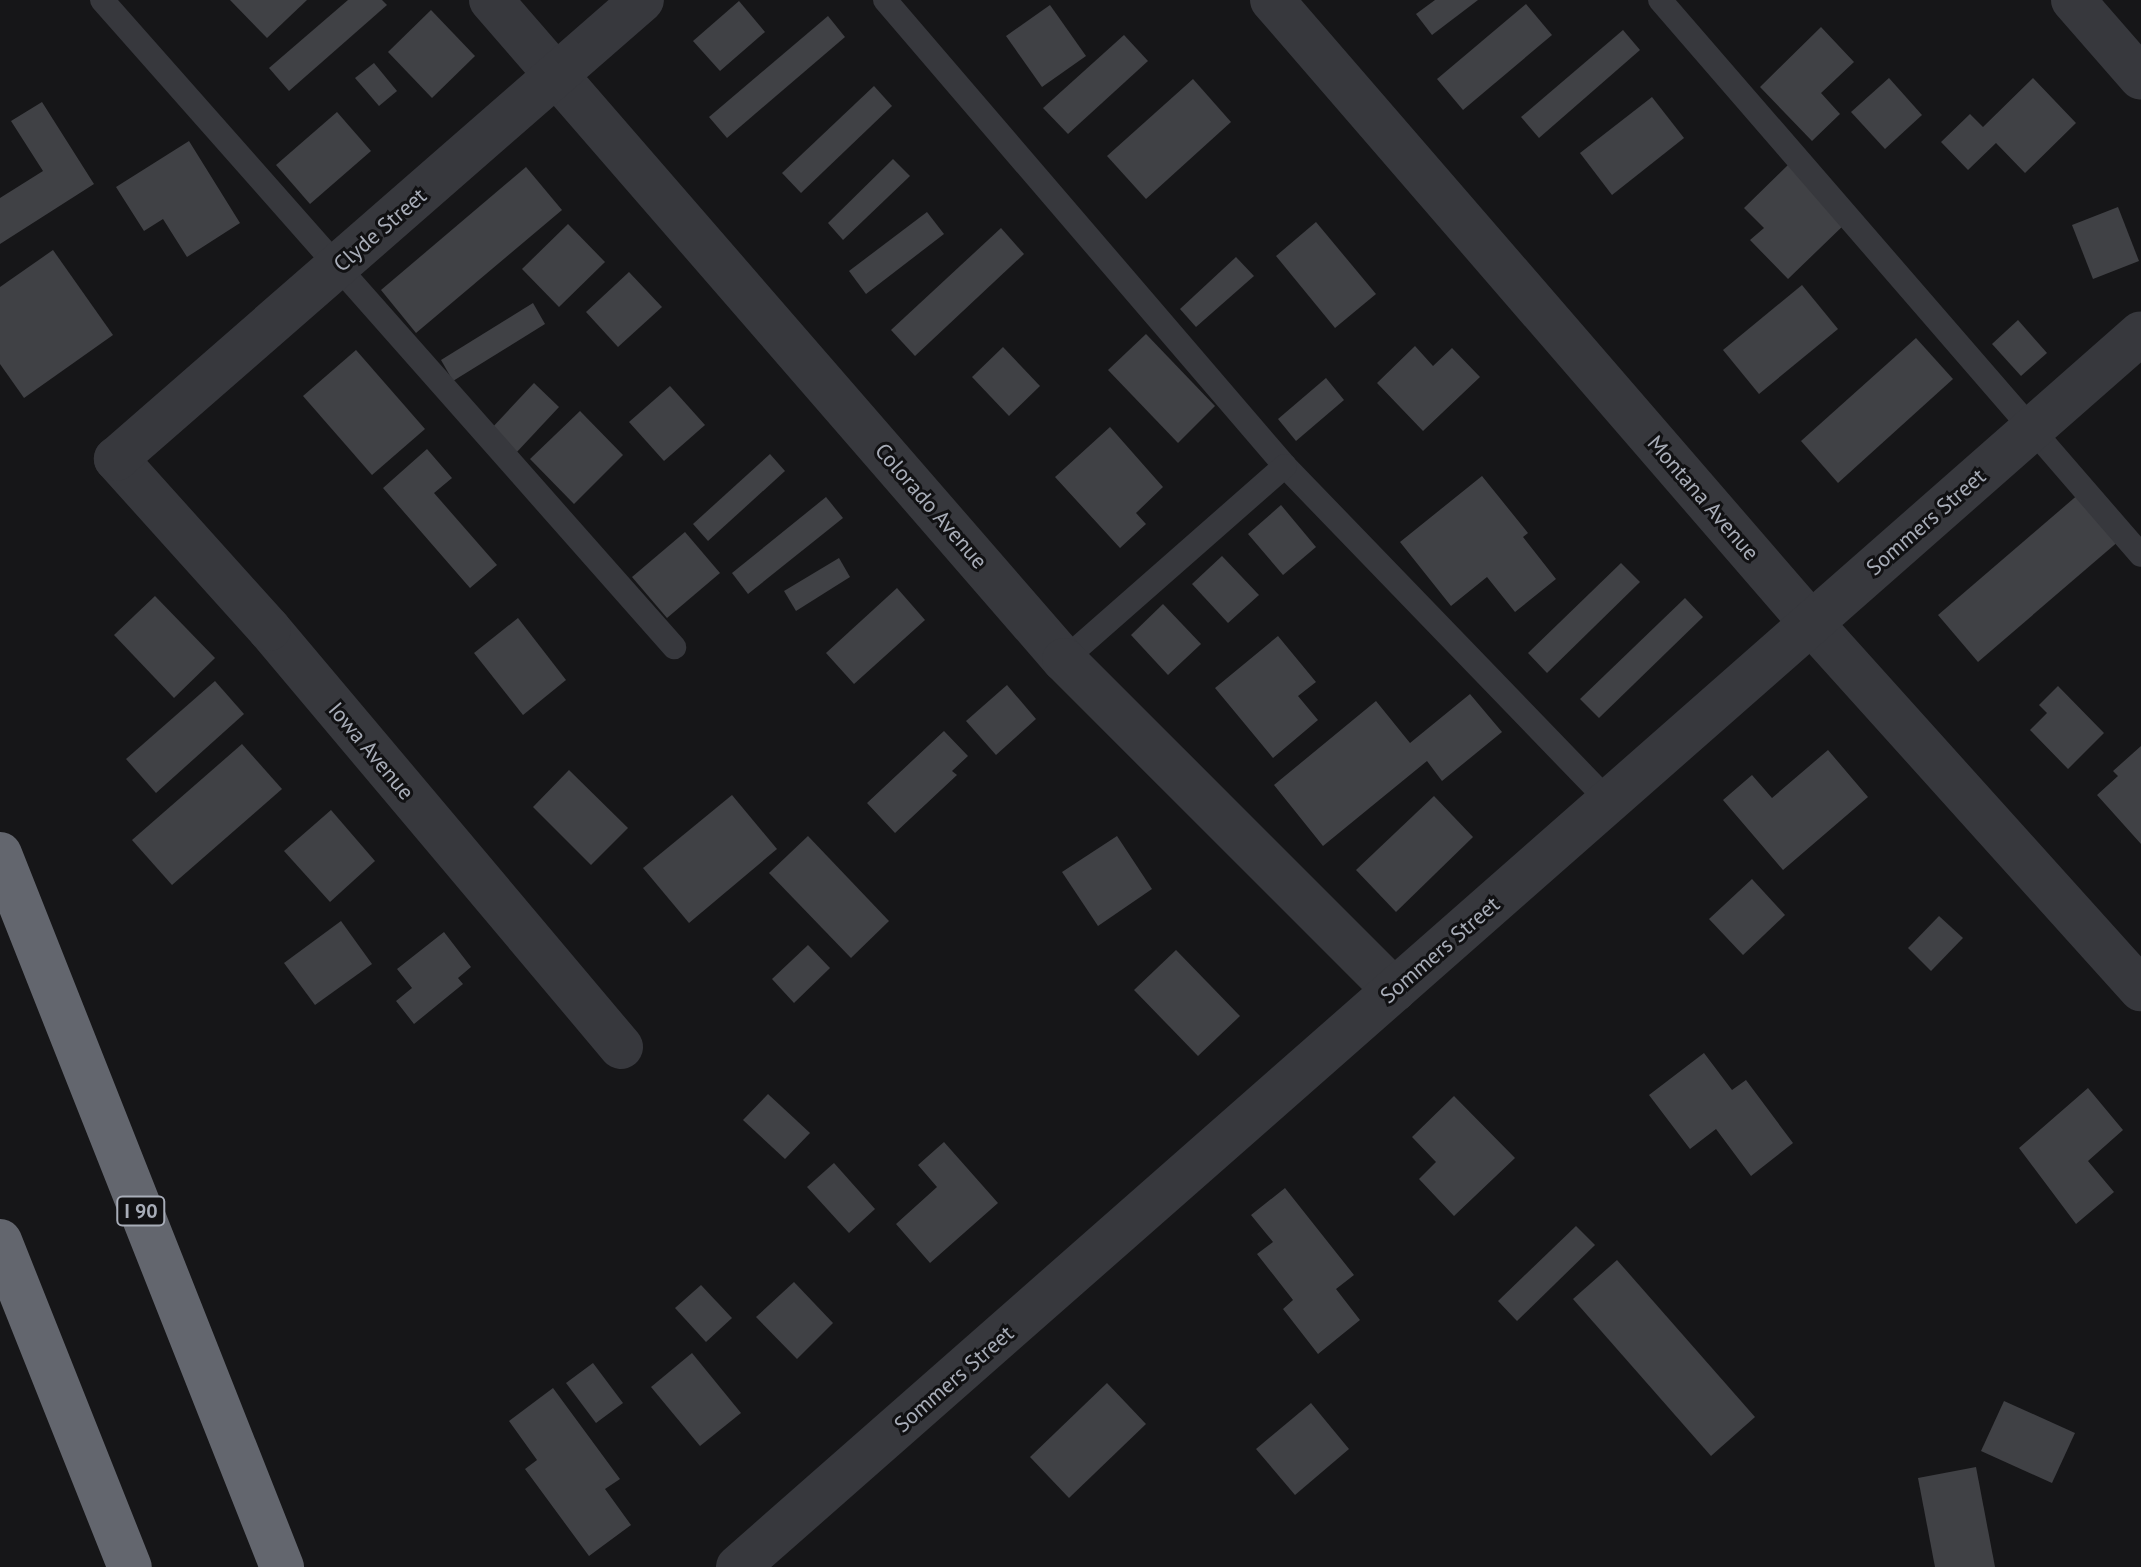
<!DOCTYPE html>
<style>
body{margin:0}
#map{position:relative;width:2141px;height:1567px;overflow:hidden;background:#161618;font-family:"PT Sans",sans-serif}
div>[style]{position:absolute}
.building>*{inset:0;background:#404145}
.service>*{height:24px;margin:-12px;padding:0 12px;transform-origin:12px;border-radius:12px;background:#37383d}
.minor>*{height:44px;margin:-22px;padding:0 22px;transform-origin:22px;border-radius:22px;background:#37383d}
.motorway>*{height:44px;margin:-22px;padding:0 22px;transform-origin:22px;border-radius:22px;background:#63666e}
span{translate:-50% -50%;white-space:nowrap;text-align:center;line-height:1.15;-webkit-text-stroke:6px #111113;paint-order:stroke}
.shield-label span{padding:2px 6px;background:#111113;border:2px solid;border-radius:6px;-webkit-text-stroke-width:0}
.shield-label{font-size:20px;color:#a8adb8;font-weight:700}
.street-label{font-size:22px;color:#a8adb8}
</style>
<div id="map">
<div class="building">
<i style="clip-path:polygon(230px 0,307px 0,267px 38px)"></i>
<i style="clip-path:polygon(348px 0,382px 0,387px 5px,289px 91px,269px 68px)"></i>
<i style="clip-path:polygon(1435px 0,1478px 0,1432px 35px,1416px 14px)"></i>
<i style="clip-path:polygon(739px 1px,765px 32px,720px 71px,693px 41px)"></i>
<i style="clip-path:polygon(1526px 4px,1552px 35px,1463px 110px,1437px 79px)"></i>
<i style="clip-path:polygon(1050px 5px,1086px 56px,1042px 87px,1006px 36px)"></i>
<i style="clip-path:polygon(431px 10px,475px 56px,432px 98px,388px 52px)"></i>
<i style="clip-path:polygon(828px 16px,845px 37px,727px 138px,709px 117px)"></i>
<i style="clip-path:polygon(1821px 27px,1854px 62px,1821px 93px,1840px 114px,1812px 141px,1760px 87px)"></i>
<i style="clip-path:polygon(1623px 30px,1640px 50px,1539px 138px,1521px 117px)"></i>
<i style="clip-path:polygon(1124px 35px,1148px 61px,1068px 134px,1043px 108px)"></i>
<i style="clip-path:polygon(374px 63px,397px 91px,379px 106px,355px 78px)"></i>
<i style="clip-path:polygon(1889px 78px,1922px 115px,1885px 149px,1851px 112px)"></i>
<i style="clip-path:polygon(2033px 78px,2076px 123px,2025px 173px,1996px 143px,1968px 170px,1941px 142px,1970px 114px,1983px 127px)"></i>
<i style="clip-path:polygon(1193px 79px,1231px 122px,1146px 199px,1107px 156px)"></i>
<i style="clip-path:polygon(874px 86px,892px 106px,801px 193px,782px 173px)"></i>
<i style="clip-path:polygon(1652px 97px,1684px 138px,1612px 195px,1580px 153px)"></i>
<i style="clip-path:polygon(42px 102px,94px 184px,0 244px,0 198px,43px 171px,11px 121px)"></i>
<i style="clip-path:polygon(337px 112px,371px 151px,310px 204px,276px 165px)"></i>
<i style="clip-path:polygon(189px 141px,240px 223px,187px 257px,163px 219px,144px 231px,116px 187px)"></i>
<i style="clip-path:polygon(893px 159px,910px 176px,843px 240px,828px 223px)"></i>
<i style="clip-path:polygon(1790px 163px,1847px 222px,1788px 279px,1750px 240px,1764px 228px,1744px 208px)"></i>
<i style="clip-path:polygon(526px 167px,562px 210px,416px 333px,381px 290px)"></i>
<i style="clip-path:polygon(2118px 207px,2139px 261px,2093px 279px,2072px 225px)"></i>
<i style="clip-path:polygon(927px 212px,944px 234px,866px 294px,849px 271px)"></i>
<i style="clip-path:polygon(1316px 222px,1376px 294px,1335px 328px,1276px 256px)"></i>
<i style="clip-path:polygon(568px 224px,605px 262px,559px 307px,522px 269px)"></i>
<i style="clip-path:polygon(1001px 228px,1024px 254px,915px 356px,891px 330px)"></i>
<i style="clip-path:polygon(53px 250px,113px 335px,24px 398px,0 364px,0 287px)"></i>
<i style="clip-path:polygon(1236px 257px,1254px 276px,1196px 327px,1180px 309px)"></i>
<i style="clip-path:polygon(629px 272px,662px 307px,618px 347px,586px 312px)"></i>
<i style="clip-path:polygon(1802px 285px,1838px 329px,1759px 394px,1723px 350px)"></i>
<i style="clip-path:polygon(533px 303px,545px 324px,453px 381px,441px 360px)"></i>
<i style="clip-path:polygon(2018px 320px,2047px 353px,2021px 376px,1992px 344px)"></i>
<i style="clip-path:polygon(1146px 334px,1215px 406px,1178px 443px,1108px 370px)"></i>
<i style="clip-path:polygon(1916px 338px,1953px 379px,1838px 483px,1801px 441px)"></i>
<i style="clip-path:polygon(1415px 346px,1433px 366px,1452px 348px,1480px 377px,1423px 431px,1377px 383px)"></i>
<i style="clip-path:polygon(1003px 347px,1040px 386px,1009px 416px,972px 377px)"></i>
<i style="clip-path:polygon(356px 350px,425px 429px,372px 475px,303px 396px)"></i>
<i style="clip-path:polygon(1326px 378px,1344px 400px,1296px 441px,1278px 419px)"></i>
<i style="clip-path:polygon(534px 383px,559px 407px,515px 454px,490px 430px)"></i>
<i style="clip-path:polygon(670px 386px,705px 425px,664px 461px,629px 422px)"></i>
<i style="clip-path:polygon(580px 411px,623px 455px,574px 504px,530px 459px)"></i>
<i style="clip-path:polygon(1110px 427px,1163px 487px,1136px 513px,1146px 524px,1120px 548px,1055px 477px)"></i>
<i style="clip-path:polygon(427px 449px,452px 478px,434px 493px,497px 565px,470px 588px,383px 488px)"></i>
<i style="clip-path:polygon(770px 454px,785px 471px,708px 541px,693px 524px)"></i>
<i style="clip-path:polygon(1482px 476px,1528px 533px,1523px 537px,1556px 579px,1515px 612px,1487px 577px,1451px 606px,1400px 542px)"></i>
<i style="clip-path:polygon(2080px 493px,2120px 540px,1978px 662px,1938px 615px)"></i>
<i style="clip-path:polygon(826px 497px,843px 518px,748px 594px,732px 573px)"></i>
<i style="clip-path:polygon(1281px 505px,1316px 547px,1283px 575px,1248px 534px)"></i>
<i style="clip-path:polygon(685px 532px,720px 573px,667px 618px,632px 577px)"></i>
<i style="clip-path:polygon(1222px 556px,1259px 595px,1228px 623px,1192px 584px)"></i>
<i style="clip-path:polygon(839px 558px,850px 577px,796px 611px,784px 591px)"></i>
<i style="clip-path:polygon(1621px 563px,1640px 582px,1547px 673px,1528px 653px)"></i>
<i style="clip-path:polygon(897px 588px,925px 620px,854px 684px,826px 653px)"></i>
<i style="clip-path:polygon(155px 596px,215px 658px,174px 698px,114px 635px)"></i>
<i style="clip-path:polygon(1685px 598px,1703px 617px,1599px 718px,1580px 699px)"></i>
<i style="clip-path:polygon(1163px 604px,1201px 644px,1168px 675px,1131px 635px)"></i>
<i style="clip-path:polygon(518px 618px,566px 680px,523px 715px,474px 653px)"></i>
<i style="clip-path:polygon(1278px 636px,1316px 682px,1298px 696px,1318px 720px,1273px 758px,1215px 688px)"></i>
<i style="clip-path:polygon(215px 681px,244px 714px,156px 793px,126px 759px)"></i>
<i style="clip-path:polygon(1007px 685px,1036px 719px,996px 755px,966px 721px)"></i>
<i style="clip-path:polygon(2058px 686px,2104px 733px,2068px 769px,2030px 730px,2047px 713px,2039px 705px)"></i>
<i style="clip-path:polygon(1470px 694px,1502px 732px,1442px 781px,1427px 761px,1323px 846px,1274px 785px,1376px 701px,1410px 743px)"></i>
<i style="clip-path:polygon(944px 731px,968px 756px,952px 771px,957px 775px,895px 833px,867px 803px)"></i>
<i style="clip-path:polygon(242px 744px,282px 789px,172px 885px,132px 840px)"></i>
<i style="clip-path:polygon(2141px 746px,2141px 844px,2097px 795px,2118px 776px,2113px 771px)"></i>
<i style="clip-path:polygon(1828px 750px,1868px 797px,1783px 870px,1723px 800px,1752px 775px,1772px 798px)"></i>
<i style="clip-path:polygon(569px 770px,628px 828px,591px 865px,533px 807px)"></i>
<i style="clip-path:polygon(732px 795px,777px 849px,689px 923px,643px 868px)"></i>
<i style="clip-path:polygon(1434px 796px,1473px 837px,1396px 912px,1356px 870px)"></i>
<i style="clip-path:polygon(331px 810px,375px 861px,330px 902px,284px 851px)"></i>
<i style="clip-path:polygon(808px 836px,889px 921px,851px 958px,769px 873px)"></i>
<i style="clip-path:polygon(1117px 836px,1152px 889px,1098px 926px,1062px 872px)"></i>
<i style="clip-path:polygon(1752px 879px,1785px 915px,1743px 955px,1709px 919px)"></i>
<i style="clip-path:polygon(1939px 916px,1963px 938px,1931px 971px,1908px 948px)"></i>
<i style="clip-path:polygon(341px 921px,372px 964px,315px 1005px,284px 963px)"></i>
<i style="clip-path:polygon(444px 932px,471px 967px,458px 978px,463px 984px,414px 1024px,396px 1001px,412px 988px,397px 969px)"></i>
<i style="clip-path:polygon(808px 945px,830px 968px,794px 1003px,772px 979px)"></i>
<i style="clip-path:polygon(1176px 950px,1240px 1016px,1198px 1056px,1134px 990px)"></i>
<i style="clip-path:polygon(1704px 1053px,1732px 1090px,1746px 1080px,1793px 1143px,1751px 1176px,1716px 1129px,1690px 1149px,1649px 1095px)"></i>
<i style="clip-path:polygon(2088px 1088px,2123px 1130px,2088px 1161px,2114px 1192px,2076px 1224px,2019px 1148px)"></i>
<i style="clip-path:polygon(768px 1094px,810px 1133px,785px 1159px,743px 1120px)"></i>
<i style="clip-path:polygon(1454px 1096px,1515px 1158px,1454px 1216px,1419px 1179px,1436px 1162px,1412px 1137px)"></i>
<i style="clip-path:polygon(944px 1142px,998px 1203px,930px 1263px,896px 1224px,937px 1187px,918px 1165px)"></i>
<i style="clip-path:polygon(834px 1163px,875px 1209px,849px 1233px,807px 1187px)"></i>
<i style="clip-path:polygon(1285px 1188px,1354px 1275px,1336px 1289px,1360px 1320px,1318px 1354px,1283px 1309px,1293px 1300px,1257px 1254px,1273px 1242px,1251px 1215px)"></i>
<i style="clip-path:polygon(1576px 1226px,1595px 1245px,1517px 1321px,1498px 1301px)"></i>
<i style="clip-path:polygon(1617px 1260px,1755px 1417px,1711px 1456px,1573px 1299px)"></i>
<i style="clip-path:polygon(794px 1282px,833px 1323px,797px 1359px,756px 1317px)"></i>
<i style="clip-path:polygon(701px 1285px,732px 1318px,706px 1342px,675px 1308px)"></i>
<i style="clip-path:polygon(692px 1353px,741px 1413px,700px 1446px,651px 1387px)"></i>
<i style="clip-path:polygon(593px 1363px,623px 1403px,596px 1423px,566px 1383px)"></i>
<i style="clip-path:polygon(1107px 1383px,1146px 1424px,1069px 1498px,1030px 1457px)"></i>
<i style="clip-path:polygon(553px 1388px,620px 1479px,605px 1489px,631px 1525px,589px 1556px,525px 1469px,537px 1460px,509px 1421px)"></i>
<i style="clip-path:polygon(2004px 1401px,2075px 1433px,2052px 1483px,1981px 1451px)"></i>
<i style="clip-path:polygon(1311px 1403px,1349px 1449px,1295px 1495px,1256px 1449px)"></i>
<i style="clip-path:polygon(1976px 1467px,1995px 1567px,1935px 1567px,1918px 1478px)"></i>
</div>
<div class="service">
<i style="left:102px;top:0;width:864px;rotate:48.52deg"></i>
<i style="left:885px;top:0;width:614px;rotate:49.36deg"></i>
<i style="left:1285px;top:466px;width:466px;rotate:46deg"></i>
<i style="left:1660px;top:0;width:734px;rotate:49.09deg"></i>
<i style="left:1064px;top:660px;width:294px;rotate:-41.3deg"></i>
</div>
<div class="minor">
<i style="left:491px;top:0;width:874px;rotate:49.04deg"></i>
<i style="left:1064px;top:660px;width:467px;rotate:45deg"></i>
<i style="left:1272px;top:0;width:824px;rotate:49.13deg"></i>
<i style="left:1811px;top:623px;width:493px;rotate:48deg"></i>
<i style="left:2073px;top:0;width:103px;rotate:48.9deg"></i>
<i style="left:621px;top:1047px;width:546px;rotate:-130.1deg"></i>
<i style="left:269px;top:629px;width:229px;rotate:-132deg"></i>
<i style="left:116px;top:459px;width:698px;rotate:-41.11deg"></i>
<i style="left:738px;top:1567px;width:1868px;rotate:-41.33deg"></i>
</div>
<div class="motorway">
<i style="left:0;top:854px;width:767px;rotate:68.42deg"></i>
<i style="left:0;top:1241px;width:351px;rotate:68.3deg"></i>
</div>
<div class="shield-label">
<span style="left:141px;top:1211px">I 90</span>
</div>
<div class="street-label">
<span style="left:380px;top:230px;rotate:-41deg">Clyde Street</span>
<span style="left:1703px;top:498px;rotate:49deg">Montana Avenue</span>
<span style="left:931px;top:506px;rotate:49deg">Colorado Avenue</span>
<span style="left:1926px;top:522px;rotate:-41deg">Sommers Street</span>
<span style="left:371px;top:751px;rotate:50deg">Iowa Avenue</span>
<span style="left:1440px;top:950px;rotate:-41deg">Sommers Street</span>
<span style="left:954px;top:1379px;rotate:-41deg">Sommers Street</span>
</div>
</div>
